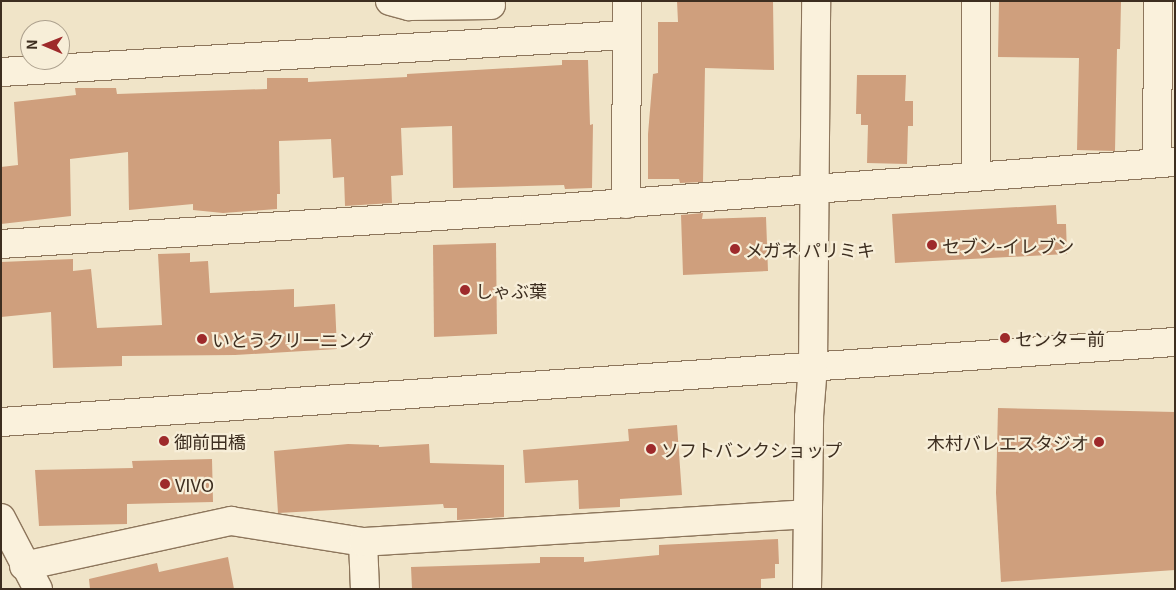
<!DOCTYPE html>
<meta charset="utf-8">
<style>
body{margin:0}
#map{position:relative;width:1176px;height:590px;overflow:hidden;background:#f0e4c8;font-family:Georgia,"Noto Sans JP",serif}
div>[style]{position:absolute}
.building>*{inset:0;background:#cf9f7d}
.roads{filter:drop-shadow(1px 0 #8d765c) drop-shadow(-1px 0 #8d765c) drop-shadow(0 1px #8d765c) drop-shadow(0 -1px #8d765c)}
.minor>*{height:28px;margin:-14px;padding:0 14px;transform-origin:14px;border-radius:14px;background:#faf1dc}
.dots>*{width:14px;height:14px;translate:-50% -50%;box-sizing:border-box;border:2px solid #f7eed8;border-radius:50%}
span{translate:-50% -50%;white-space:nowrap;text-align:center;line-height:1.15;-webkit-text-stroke:4.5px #f7eed8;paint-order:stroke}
.poi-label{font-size:18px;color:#3d2e20}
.left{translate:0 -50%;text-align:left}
.right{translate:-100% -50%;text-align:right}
.frame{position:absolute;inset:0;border:2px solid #3d2e20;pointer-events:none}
.north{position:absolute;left:20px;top:20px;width:50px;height:50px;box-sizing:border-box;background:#f7eed8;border:1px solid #ada18e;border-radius:50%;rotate:271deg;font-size:14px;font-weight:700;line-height:20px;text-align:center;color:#3d2e20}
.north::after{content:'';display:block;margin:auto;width:18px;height:22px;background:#9e2a2b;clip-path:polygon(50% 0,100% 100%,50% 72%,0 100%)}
</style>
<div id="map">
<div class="building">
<i style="clip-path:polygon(677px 1px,773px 1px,774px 70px,705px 68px,703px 182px,680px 183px,679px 179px,648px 179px,648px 134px,653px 74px,658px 73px,658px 22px,678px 22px)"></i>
<i style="clip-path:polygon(999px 1px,1121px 2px,1120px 49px,1117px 49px,1115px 151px,1077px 150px,1079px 58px,998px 57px)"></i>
<i style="clip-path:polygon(562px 60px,588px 60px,590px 125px,593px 124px,592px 188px,565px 189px,564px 185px,453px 188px,452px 126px,401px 128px,403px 175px,391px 176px,392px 203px,345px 206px,344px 177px,333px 178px,331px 139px,279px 141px,280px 194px,277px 194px,277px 209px,223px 213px,193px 210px,193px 204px,129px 210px,128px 152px,70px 159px,71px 216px,1px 224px,1px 167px,18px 165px,14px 102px,76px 95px,75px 88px,116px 88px,117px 94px,267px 89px,267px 78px,308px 78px,308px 82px,407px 77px,407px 74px,562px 65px)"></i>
<i style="clip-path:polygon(857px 75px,906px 75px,905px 101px,913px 101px,913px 126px,908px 126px,907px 164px,867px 163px,868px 125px,861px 125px,861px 114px,856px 114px)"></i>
<i style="clip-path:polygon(1056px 205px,1057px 224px,1066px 224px,1067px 254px,895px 263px,892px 214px)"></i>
<i style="clip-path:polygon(703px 213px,702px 219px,766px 217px,768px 271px,683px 275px,681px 215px)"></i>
<i style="clip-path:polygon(496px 243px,497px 334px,434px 337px,433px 245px)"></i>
<i style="clip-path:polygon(190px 253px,190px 262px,208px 261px,210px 293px,294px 289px,294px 307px,335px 304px,337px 349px,235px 355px,122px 356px,122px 366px,53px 368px,51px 312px,1px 317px,1px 262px,73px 259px,73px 271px,91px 269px,97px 328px,162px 325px,158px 254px)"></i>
<i style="clip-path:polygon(998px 408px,1175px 412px,1175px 570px,1001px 582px,996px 493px)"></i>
<i style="clip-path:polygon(677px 425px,682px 495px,620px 499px,620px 507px,579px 509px,578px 480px,525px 483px,523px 450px,629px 441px,628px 429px)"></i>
<i style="clip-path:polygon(348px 444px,379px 445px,379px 447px,429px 444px,430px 463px,504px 465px,504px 517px,457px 520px,457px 508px,444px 508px,443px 504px,278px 513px,274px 451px)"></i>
<i style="clip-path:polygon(212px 459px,213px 502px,127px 504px,127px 524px,39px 526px,35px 470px,133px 468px,132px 461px)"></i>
<i style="clip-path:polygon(778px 539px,779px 564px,775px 564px,775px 578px,761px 579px,761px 589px,412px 589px,411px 567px,540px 563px,540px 557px,584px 557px,584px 562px,659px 555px,659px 545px)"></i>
<i style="clip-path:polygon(228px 557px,234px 589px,90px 589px,89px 579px,157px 563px,159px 572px)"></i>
</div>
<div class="roads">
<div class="minor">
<i style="left:390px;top:1px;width:20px;rotate:15deg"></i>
<i style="left:409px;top:6px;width:82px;rotate:-0.7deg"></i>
<i style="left:1px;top:72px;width:626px;rotate:-3.39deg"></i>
<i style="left:1157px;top:163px;width:162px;rotate:-89.6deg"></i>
<i style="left:976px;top:177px;width:176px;rotate:-90deg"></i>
<i style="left:626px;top:204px;width:203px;rotate:-89.7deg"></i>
<i style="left:1px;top:244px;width:533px;rotate:-3.66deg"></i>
<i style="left:533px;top:210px;width:644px;rotate:-4.28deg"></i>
<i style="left:1px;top:422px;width:1177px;rotate:-3.9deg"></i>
<i style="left:1px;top:518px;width:80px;rotate:62.5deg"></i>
<i style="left:363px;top:542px;width:47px;rotate:87.6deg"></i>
<i style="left:24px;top:566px;width:212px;rotate:-12.3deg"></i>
<i style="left:231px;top:521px;width:134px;rotate:9deg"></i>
<i style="left:363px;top:542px;width:445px;rotate:-3.6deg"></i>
<i style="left:807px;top:589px;width:172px;rotate:-89.3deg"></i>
<i style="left:809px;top:417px;width:51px;rotate:-85.5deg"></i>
<i style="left:813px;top:366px;width:365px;rotate:-89.5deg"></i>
</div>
</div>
<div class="dots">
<i style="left:932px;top:245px;background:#9e2a2b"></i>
<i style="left:735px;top:249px;background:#9e2a2b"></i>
<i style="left:465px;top:290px;background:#9e2a2b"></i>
<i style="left:1005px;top:338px;background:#9e2a2b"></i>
<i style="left:202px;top:339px;background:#9e2a2b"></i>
<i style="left:164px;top:441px;background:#9e2a2b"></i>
<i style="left:1099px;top:442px;background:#9e2a2b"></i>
<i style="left:651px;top:449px;background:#9e2a2b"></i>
<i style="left:165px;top:484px;background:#9e2a2b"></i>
</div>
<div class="poi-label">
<span class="left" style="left:942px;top:245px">セブン-イレブン</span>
<span class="left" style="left:745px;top:249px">メガネ パリミキ</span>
<span class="left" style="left:475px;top:290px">しゃぶ葉</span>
<span class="left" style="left:1015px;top:338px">センター前</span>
<span class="left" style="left:212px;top:339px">いとうクリーニング</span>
<span class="left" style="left:174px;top:441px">御前田橋</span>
<span class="right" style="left:1089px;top:442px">木村バレエスタジオ</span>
<span class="left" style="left:661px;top:449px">ソフトバンクショップ</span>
<span class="left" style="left:175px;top:484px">VIVO</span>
</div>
<div class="frame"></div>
<div class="north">N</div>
</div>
